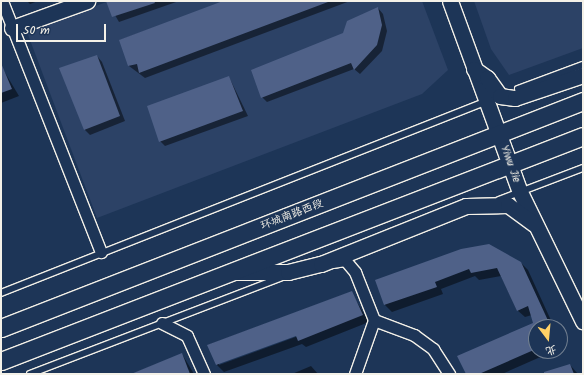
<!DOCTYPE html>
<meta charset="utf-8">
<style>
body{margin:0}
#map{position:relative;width:584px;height:375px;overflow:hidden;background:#1d3557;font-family:Kalam,"LXGW WenKai TC",sans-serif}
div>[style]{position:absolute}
.built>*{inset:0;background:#2c4266}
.shadow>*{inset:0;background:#0007}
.building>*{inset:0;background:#4f6188}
.roads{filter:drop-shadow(1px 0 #f4f1e8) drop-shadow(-1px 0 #f4f1e8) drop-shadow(0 1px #f4f1e8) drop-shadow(0 -1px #f4f1e8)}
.lane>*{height:5.5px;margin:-2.75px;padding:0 2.75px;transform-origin:2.75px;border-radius:2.75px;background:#1d3557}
.street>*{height:11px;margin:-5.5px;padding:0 5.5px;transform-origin:5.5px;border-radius:5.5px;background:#1d3557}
.secondary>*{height:15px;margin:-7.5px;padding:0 7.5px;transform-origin:7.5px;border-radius:7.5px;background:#1d3557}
.primary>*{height:17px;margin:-8.5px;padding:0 8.5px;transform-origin:8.5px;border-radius:8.5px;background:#1d3557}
span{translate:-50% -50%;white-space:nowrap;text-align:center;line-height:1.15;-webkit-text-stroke:4px #1d3557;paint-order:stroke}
.street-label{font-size:11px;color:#f4f1e8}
.frame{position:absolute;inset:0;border:2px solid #f4f1e8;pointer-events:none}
.north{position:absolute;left:528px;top:319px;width:40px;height:40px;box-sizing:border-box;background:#1d3557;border:1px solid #738091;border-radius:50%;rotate:164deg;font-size:11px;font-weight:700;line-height:16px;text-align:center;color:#f4f1e8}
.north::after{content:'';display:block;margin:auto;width:14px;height:18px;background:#ffd166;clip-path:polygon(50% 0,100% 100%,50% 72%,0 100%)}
.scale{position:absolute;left:16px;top:24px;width:90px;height:18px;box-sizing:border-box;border:2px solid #f4f1e8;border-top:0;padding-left:5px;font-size:12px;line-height:14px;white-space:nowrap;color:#f4f1e8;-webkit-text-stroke:3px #1d3557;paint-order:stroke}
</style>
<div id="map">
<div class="built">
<i style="clip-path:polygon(109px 1px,422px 1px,448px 70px,422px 94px,97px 218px,27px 32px)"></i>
<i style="clip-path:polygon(474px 1px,583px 1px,583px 48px,509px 75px,491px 49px)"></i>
</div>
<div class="shadow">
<i style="clip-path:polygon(27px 1px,38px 1px,30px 4px)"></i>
<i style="clip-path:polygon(114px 1px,179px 1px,119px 22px,108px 3px)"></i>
<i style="clip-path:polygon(227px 1px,350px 1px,145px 78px,129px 66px,120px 40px)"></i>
<i style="clip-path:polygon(378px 8px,383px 14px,387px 31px,382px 51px,360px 74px,354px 69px,267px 102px,262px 97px)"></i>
<i style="clip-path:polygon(97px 56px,102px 62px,125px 121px,90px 135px,84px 129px)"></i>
<i style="clip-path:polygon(4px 71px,19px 96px,1px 103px,1px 72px)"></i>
<i style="clip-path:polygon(229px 77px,248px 116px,165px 146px,160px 141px)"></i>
<i style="clip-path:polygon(520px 262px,528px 270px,554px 327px,536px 327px,536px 351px,554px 351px,502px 374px,467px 374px,534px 324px,532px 315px,525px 317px,517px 310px,501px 276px,479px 280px,475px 276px,441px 289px,443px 294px,392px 312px,385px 305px,376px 281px)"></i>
<i style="clip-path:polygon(evenodd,351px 292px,369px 322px,306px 347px,302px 344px,224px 372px,217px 365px,208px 345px,351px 292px,300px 333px,301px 335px,219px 365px,219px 363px,300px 333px)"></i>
<i style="clip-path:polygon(560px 340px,563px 347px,560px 348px)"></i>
<i style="clip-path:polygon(182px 354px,194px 374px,132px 374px)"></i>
<i style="clip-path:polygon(570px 365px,578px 374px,555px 374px)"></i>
<i style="clip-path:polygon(311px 366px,318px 374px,292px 374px)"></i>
</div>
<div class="building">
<i style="clip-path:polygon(106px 1px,154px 1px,155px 3px,112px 17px)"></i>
<i style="clip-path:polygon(223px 1px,328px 2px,139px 73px,137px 64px,128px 66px,119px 40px)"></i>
<i style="clip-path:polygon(378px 7px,382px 25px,377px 45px,354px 70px,351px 63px,261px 98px,251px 70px,343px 33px,347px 21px)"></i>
<i style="clip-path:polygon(97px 55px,120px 116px,84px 130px,59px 68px)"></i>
<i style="clip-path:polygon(1px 63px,12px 89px,1px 93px)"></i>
<i style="clip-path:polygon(229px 76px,243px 111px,159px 142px,147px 106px)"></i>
<i style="clip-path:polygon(489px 244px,521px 262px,551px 327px,536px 327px,536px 349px,479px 374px,466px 374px,457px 356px,533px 323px,528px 306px,517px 311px,497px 268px,471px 273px,469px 269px,435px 282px,437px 287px,384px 305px,375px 280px,461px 249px)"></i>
<i style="clip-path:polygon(352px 291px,363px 315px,298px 341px,296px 336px,216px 365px,207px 345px)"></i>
<i style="clip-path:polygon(182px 353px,190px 374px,131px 374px)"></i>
<i style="clip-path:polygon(570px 364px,574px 374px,544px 374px,544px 372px)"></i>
</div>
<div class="roads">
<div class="lane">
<i style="left:518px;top:89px;width:69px;rotate:-20.3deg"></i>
<i style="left:499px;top:200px;width:90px;rotate:-20.9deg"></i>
<i style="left:1px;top:293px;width:520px;rotate:-21.54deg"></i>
<i style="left:30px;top:374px;width:268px;rotate:-21deg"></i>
</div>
<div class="street">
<i style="left:2px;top:1px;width:270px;rotate:68.5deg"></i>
<i style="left:332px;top:262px;width:13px;rotate:-9deg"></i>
<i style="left:345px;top:260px;width:16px;rotate:50deg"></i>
<i style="left:355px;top:272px;width:52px;rotate:68.4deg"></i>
<i style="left:374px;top:320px;width:57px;rotate:109.4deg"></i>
<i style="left:374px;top:320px;width:43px;rotate:20.6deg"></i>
<i style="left:414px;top:335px;width:24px;rotate:36deg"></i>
<i style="left:433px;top:349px;width:30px;rotate:57deg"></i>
<i style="left:162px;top:323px;width:28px;rotate:27deg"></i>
<i style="left:187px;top:336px;width:42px;rotate:65.9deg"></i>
</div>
<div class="secondary">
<i style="left:450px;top:1px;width:203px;rotate:69.9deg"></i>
<i style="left:520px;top:192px;width:144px;rotate:64deg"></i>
<i style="left:12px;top:28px;width:80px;rotate:-19.8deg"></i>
<i style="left:474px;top:69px;width:16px;rotate:35deg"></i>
<i style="left:487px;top:78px;width:22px;rotate:54deg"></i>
<i style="left:500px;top:96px;width:15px;rotate:8deg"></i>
<i style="left:515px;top:98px;width:72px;rotate:-18.7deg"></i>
<i style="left:236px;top:272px;width:52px"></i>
<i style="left:288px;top:272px;width:34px;rotate:-14deg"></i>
<i style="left:321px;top:264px;width:156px;rotate:-21.8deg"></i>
<i style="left:466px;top:206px;width:42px;rotate:-1.4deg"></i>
<i style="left:508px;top:205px;width:32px;rotate:36deg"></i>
</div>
<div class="primary">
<i style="left:1px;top:328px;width:625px;rotate:-21.31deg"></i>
<i style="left:1px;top:361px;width:624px;rotate:-21.14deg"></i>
</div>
</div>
<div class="street-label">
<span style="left:510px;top:164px;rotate:70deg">Yiwu Jie</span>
<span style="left:292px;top:215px;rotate:-21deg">环城南路西段</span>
</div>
<div class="frame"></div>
<div class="north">北</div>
<div class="scale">50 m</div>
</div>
